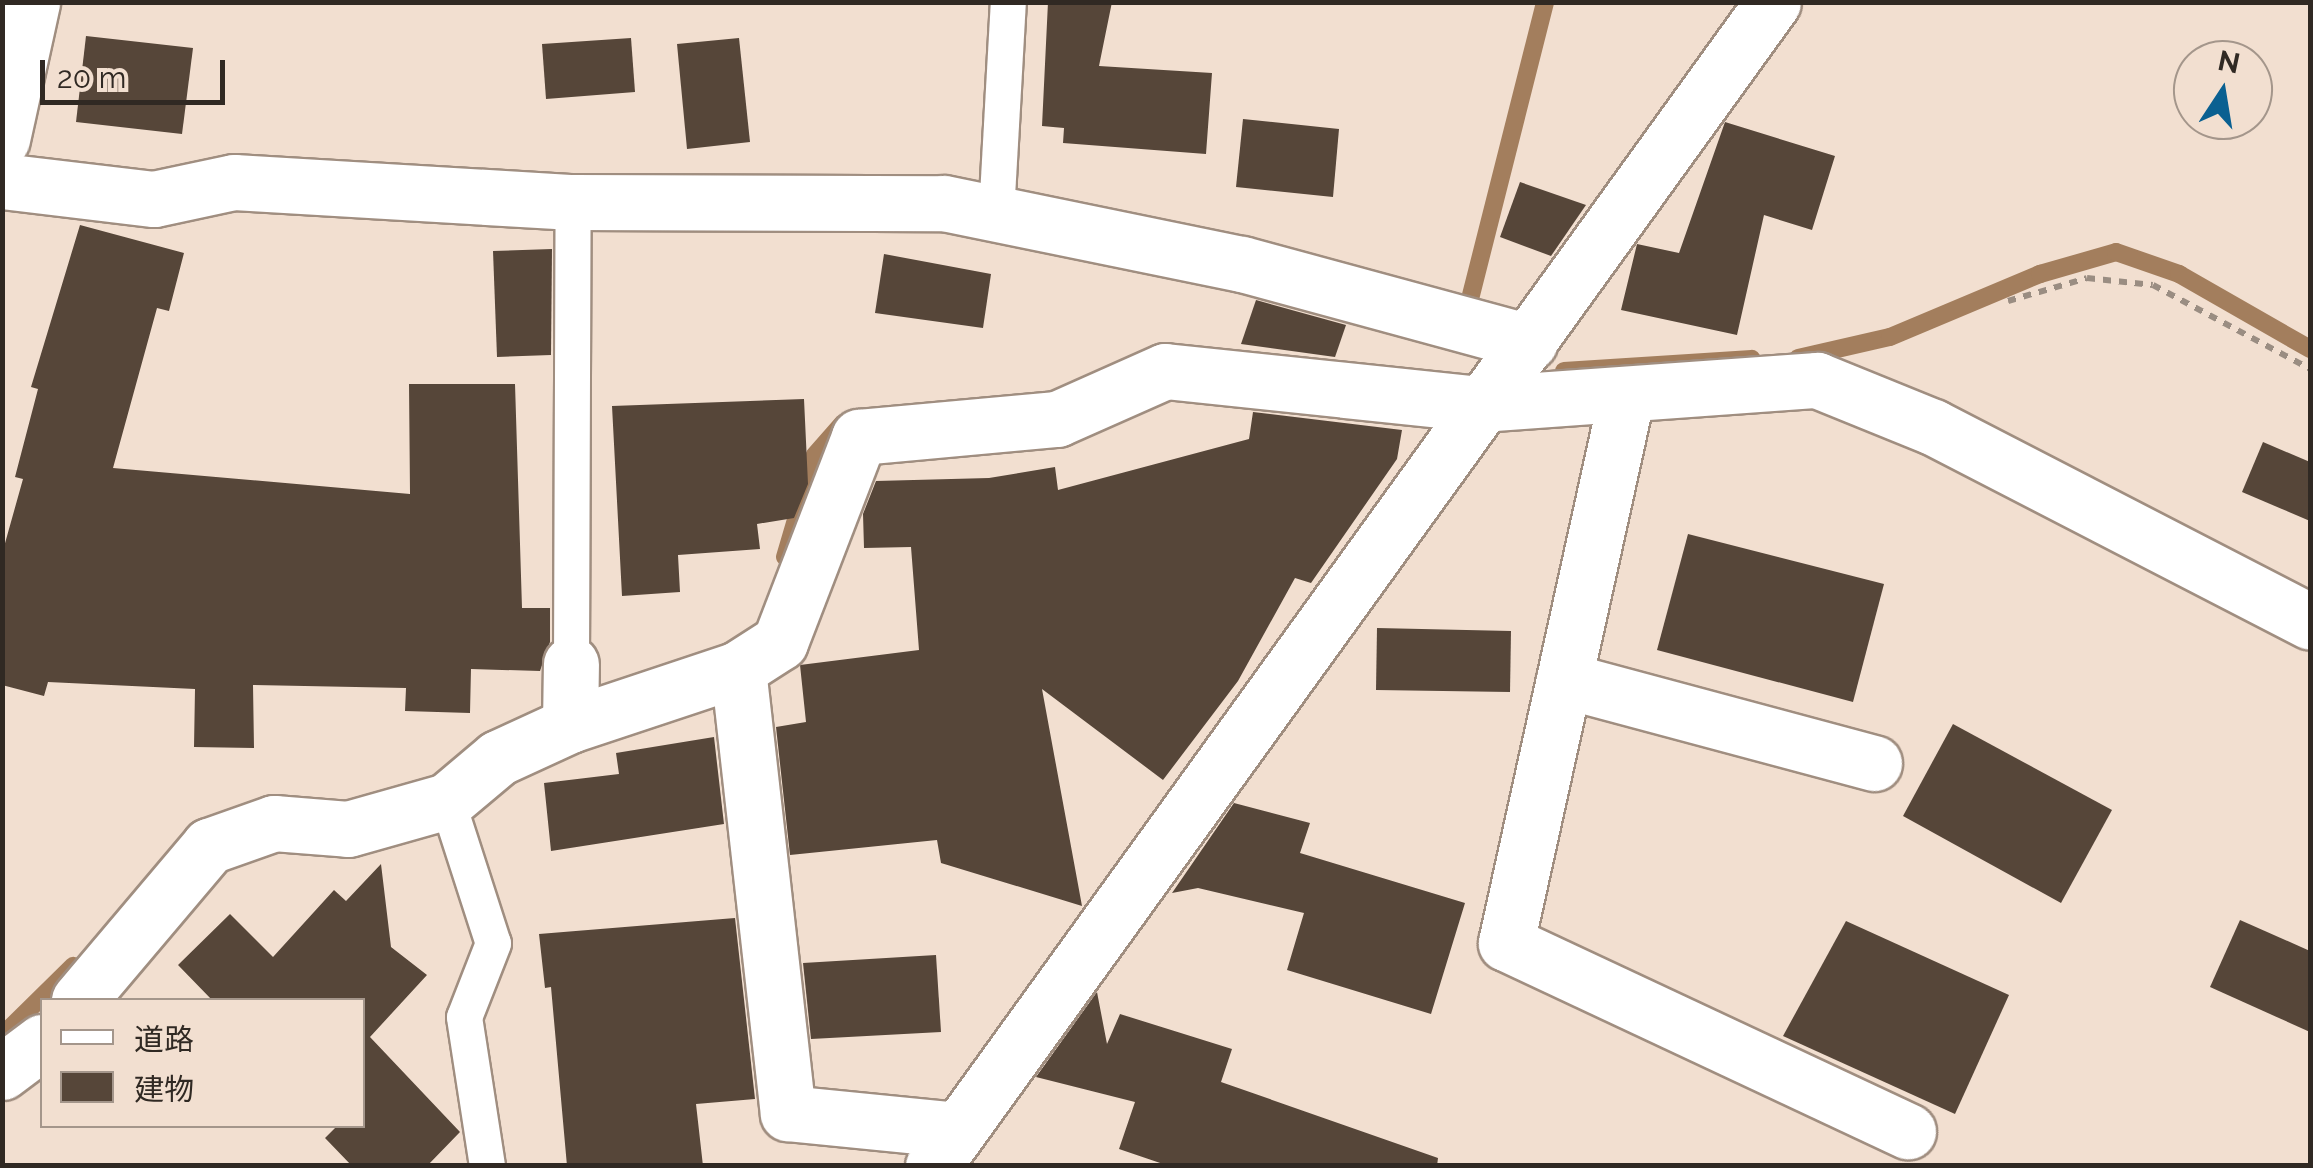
<!DOCTYPE html>
<meta charset="utf-8">
<style>
body{margin:0}
#map{position:relative;width:2313px;height:1168px;overflow:hidden;background:#f2dfd0;font-family:Raleway,"Noto Sans JP",sans-serif}
div>[style]{position:absolute}
.stream>*{height:18px;margin:-9px;padding:0 9px;transform-origin:9px;border-radius:9px;background:#a37e5d}
.building>*{inset:0;background:#564639}
.path>*{height:6px;margin-top:-3px;transform-origin:0;background:repeating-linear-gradient(90deg,#9a8d82 0 8px,transparent 0 16px)}
.roads{filter:drop-shadow(2px 0 #a08e80) drop-shadow(-2px 0 #a08e80) drop-shadow(0 2px #a08e80) drop-shadow(0 -2px #a08e80)}
.lane>*{height:35px;margin:-17.5px;padding:0 17.5px;transform-origin:17.5px;border-radius:17.5px;background:#fff}
.street>*{height:55px;margin:-27.5px;padding:0 27.5px;transform-origin:27.5px;border-radius:27.5px;background:#fff}
span{translate:-50% -50%;white-space:nowrap;text-align:center;line-height:1.15;-webkit-text-stroke:10px #f2dfd0;paint-order:stroke}
.frame{position:absolute;inset:0;border:5px solid #302923;pointer-events:none}
.legend{position:absolute;left:40px;top:998px;width:325px;height:130px;box-sizing:border-box;background:#f2dfd0;border:2px solid #a4968b;margin:0;padding:12px 18px;list-style:none;font-size:30px;color:#302923}
.legend li{display:flex;align-items:center;gap:20px;height:50px}
.legend b{width:50px;border:2px solid #a4968b}
.north{position:absolute;left:2173px;top:40px;width:100px;height:100px;box-sizing:border-box;background:#f2dfd0;border:2px solid #a4968b;border-radius:50%;rotate:12deg;font-size:28px;font-weight:700;line-height:40px;text-align:center;color:#302923}
.north::after{content:'';display:block;margin:auto;width:35px;height:45px;background:#0a6091;clip-path:polygon(50% 0,100% 100%,50% 72%,0 100%)}
.scale{position:absolute;left:40px;top:60px;width:185px;height:45px;box-sizing:border-box;border:5px solid #302923;border-top:0;padding-left:12px;font-size:30px;line-height:35px;white-space:nowrap;color:#302923;-webkit-text-stroke:8px #f2dfd0;paint-order:stroke}
</style>
<div id="map">
<div class="stream">
<i style="left:1470px;top:299px;width:306px;rotate:-75.8deg"></i>
<i style="left:1798px;top:358px;width:94px;rotate:-12.9deg"></i>
<i style="left:1890px;top:337px;width:163px;rotate:-22.8deg"></i>
<i style="left:2040px;top:274px;width:79px;rotate:-16.1deg"></i>
<i style="left:2116px;top:252px;width:67px;rotate:19.2deg"></i>
<i style="left:2179px;top:274px;width:151px;rotate:29.8deg"></i>
<i style="left:1564px;top:371px;width:188px;rotate:-3.7deg"></i>
<i style="left:785px;top:557px;width:106px;rotate:-73.6deg"></i>
<i style="left:815px;top:455px;width:43px;rotate:-48.8deg"></i>
<i style="left:2px;top:1036px;width:100px;rotate:-44.6deg"></i>
</div>
<div class="building">
<i style="clip-path:polygon(1048px 2px,1112px 2px,1099px 66px,1212px 73px,1206px 154px,1063px 143px,1064px 128px,1042px 126px)"></i>
<i style="clip-path:polygon(86px 36px,193px 48px,182px 134px,76px 122px)"></i>
<i style="clip-path:polygon(631px 38px,635px 92px,546px 99px,542px 44px)"></i>
<i style="clip-path:polygon(739px 38px,750px 142px,687px 149px,677px 44px)"></i>
<i style="clip-path:polygon(1243px 119px,1339px 129px,1333px 197px,1236px 187px)"></i>
<i style="clip-path:polygon(1725px 122px,1835px 156px,1812px 230px,1764px 215px,1737px 335px,1621px 310px,1637px 244px,1679px 253px)"></i>
<i style="clip-path:polygon(1520px 182px,1586px 205px,1551px 256px,1500px 237px)"></i>
<i style="clip-path:polygon(80px 225px,184px 253px,169px 311px,157px 308px,113px 468px,410px 494px,409px 384px,515px 384px,522px 608px,550px 608px,550px 642px,540px 671px,471px 669px,470px 713px,405px 711px,406px 688px,253px 685px,254px 748px,194px 747px,195px 689px,48px 682px,44px 696px,2px 685px,2px 554px,23px 479px,15px 477px,38px 389px,31px 387px)"></i>
<i style="clip-path:polygon(552px 249px,551px 355px,497px 357px,493px 251px)"></i>
<i style="clip-path:polygon(884px 254px,991px 274px,983px 328px,875px 313px)"></i>
<i style="clip-path:polygon(1256px 300px,1346px 325px,1335px 357px,1241px 344px)"></i>
<i style="clip-path:polygon(804px 399px,808px 484px,794px 518px,757px 524px,760px 549px,678px 555px,680px 592px,622px 596px,612px 406px)"></i>
<i style="clip-path:polygon(1253px 412px,1402px 430px,1397px 459px,1311px 583px,1295px 578px,1238px 681px,1163px 780px,1042px 689px,1082px 906px,941px 863px,937px 840px,790px 855px,776px 727px,806px 722px,800px 665px,919px 650px,911px 547px,864px 548px,863px 514px,876px 481px,989px 478px,1055px 467px,1058px 490px,1249px 439px)"></i>
<i style="clip-path:polygon(2263px 442px,2310px 462px,2310px 521px,2242px 492px)"></i>
<i style="clip-path:polygon(1688px 534px,1884px 584px,1853px 702px,1657px 650px)"></i>
<i style="clip-path:polygon(1377px 628px,1511px 631px,1510px 692px,1376px 690px)"></i>
<i style="clip-path:polygon(1953px 724px,2112px 810px,2061px 903px,1903px 816px)"></i>
<i style="clip-path:polygon(714px 737px,724px 824px,551px 851px,544px 783px,619px 774px,616px 753px)"></i>
<i style="clip-path:polygon(1234px 803px,1310px 823px,1300px 853px,1465px 903px,1431px 1014px,1287px 970px,1304px 913px,1198px 888px,1172px 893px)"></i>
<i style="clip-path:polygon(381px 864px,391px 947px,427px 975px,370px 1037px,460px 1132px,427px 1166px,352px 1166px,325px 1138px,337px 1126px,362px 1126px,362px 1000px,212px 1000px,178px 965px,230px 914px,273px 957px,334px 890px,346px 901px)"></i>
<i style="clip-path:polygon(735px 918px,755px 1099px,696px 1104px,703px 1166px,567px 1166px,551px 987px,545px 988px,539px 934px)"></i>
<i style="clip-path:polygon(2240px 920px,2310px 951px,2310px 1032px,2210px 987px)"></i>
<i style="clip-path:polygon(1846px 921px,2009px 995px,1955px 1114px,1783px 1036px)"></i>
<i style="clip-path:polygon(936px 955px,941px 1032px,811px 1039px,803px 963px)"></i>
<i style="clip-path:polygon(1097px 992px,1107px 1044px,1120px 1014px,1232px 1049px,1221px 1082px,1438px 1158px,1437px 1166px,1169px 1166px,1119px 1149px,1135px 1102px,1036px 1077px)"></i>
</div>
<div class="path">
<i style="left:2008px;top:301px;width:82px;rotate:-16.2deg"></i>
<i style="left:2087px;top:278px;width:66px;rotate:6.1deg"></i>
<i style="left:2153px;top:285px;width:178px;rotate:28.1deg"></i>
</div>
<div class="roads">
<div class="lane">
<i style="left:996px;top:214px;width:212px;rotate:-86.8deg"></i>
<i style="left:571px;top:664px;width:462px;rotate:-89.8deg"></i>
<i style="left:447px;top:801px;width:149px;rotate:72.1deg"></i>
<i style="left:493px;top:943px;width:79px;rotate:111.4deg"></i>
<i style="left:464px;top:1017px;width:151px;rotate:81.2deg"></i>
</div>
<div class="street">
<i style="left:2px;top:139px;width:140px;rotate:-77.6deg"></i>
<i style="left:2px;top:181px;width:153px;rotate:6.8deg"></i>
<i style="left:154px;top:199px;width:82px;rotate:-12deg"></i>
<i style="left:234px;top:182px;width:340px;rotate:3.4deg"></i>
<i style="left:573px;top:202px;width:371px;rotate:0.2deg"></i>
<i style="left:944px;top:203px;width:304px;rotate:11.6deg"></i>
<i style="left:1242px;top:264px;width:298px;rotate:15.2deg"></i>
<i style="left:1626px;top:398px;width:558px;rotate:102.42deg"></i>
<i style="left:1506px;top:943px;width:444px;rotate:25.1deg"></i>
<i style="left:738px;top:669px;width:447px;rotate:83.6deg"></i>
<i style="left:788px;top:1113px;width:170px;rotate:5.7deg"></i>
<i style="left:1564px;top:680px;width:321px;rotate:15deg"></i>
<i style="left:570px;top:725px;width:61px;rotate:-89.1deg"></i>
<i style="left:79px;top:1000px;width:202px;rotate:-49.8deg"></i>
<i style="left:209px;top:846px;width:69px;rotate:-19.5deg"></i>
<i style="left:274px;top:823px;width:74px;rotate:4.6deg"></i>
<i style="left:348px;top:829px;width:103px;rotate:-15.8deg"></i>
<i style="left:447px;top:801px;width:67px;rotate:-40.1deg"></i>
<i style="left:498px;top:758px;width:79px;rotate:-24.6deg"></i>
<i style="left:570px;top:725px;width:177px;rotate:-18.4deg"></i>
<i style="left:738px;top:669px;width:50px;rotate:-32.7deg"></i>
<i style="left:780px;top:642px;width:220px;rotate:-68.9deg"></i>
<i style="left:859px;top:437px;width:199px;rotate:-5.2deg"></i>
<i style="left:1057px;top:419px;width:118px;rotate:-24deg"></i>
<i style="left:1165px;top:371px;width:317px;rotate:6deg"></i>
<i style="left:1480px;top:404px;width:338px;rotate:-4.1deg"></i>
<i style="left:1817px;top:380px;width:125px;rotate:22.1deg"></i>
<i style="left:1933px;top:427px;width:424px;rotate:27.3deg"></i>
<i style="left:2px;top:1072px;width:50px;rotate:-36.9deg"></i>
<i style="left:933px;top:1166px;width:1435px;rotate:-54.18deg"></i>
</div>
</div>
<div class="frame"></div>
<ul class="legend">
<li><b style="height:12px;background:#fff"></b>道路</li>
<li><b style="height:28px;background:#564639"></b>建物</li>
</ul>
<div class="north">N</div>
<div class="scale">20 m</div>
</div>
